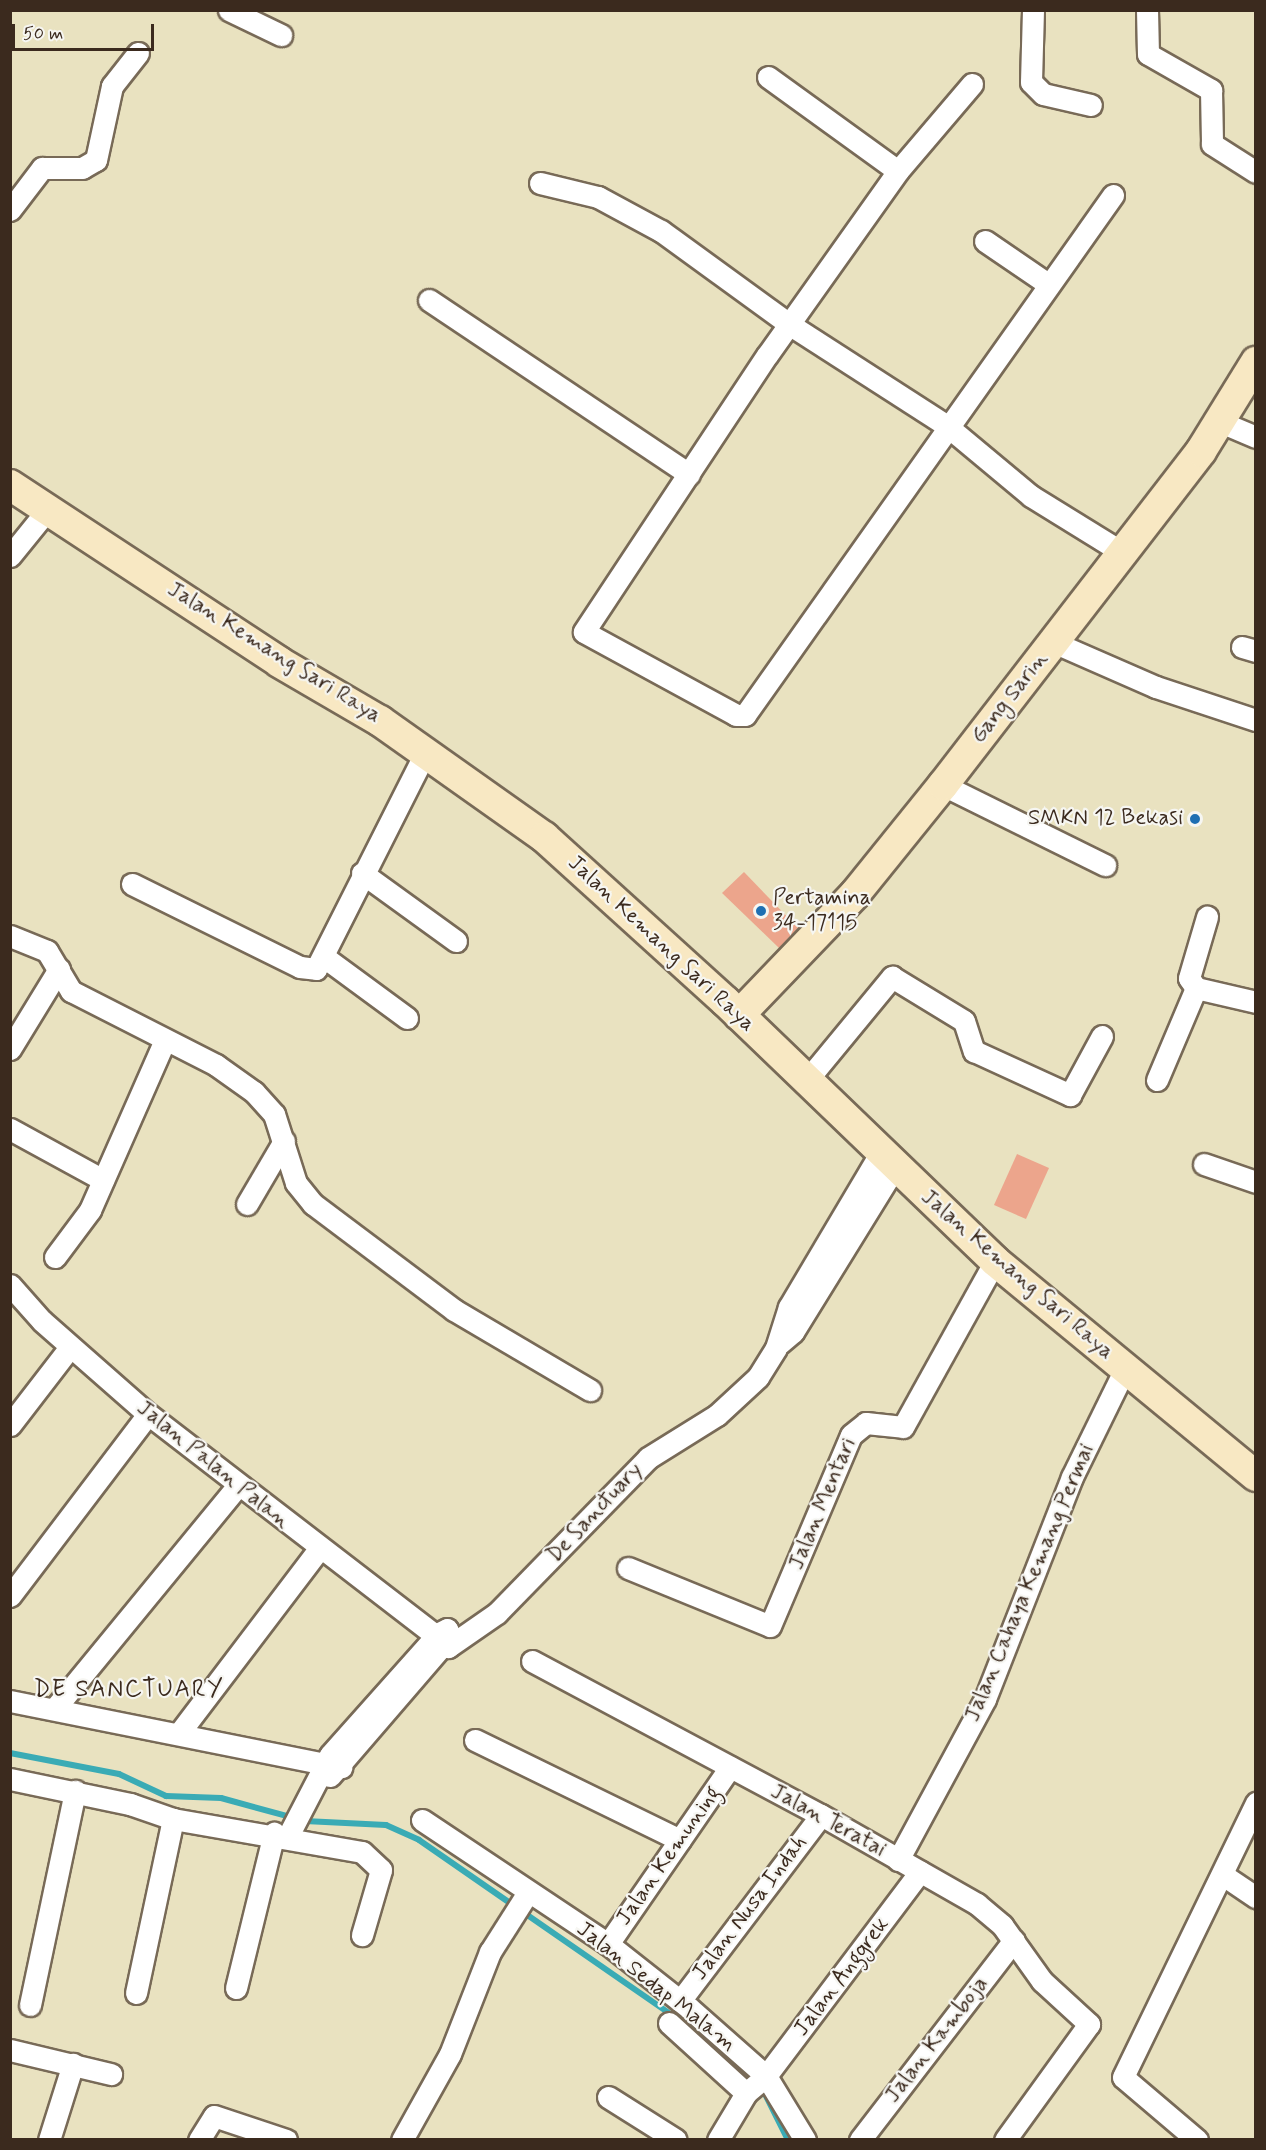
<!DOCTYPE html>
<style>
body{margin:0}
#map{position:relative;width:1266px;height:2150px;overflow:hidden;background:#e9e2c0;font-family:Mynerve,sans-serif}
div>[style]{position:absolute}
.stream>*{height:6px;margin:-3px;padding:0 3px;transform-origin:3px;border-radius:3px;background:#3aabb5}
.building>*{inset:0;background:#eca58c}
.roads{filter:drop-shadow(2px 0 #786a57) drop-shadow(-2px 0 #786a57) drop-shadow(0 2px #786a57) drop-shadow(0 -2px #786a57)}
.street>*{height:21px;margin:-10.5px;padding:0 10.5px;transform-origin:10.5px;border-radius:10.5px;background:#fff}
.secondary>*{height:30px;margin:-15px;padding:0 15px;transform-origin:15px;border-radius:15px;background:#f8e8c3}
.dots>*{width:16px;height:16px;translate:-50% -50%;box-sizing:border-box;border:3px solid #f6f6f2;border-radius:50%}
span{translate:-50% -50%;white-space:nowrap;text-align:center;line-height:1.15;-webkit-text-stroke:4.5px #f6f6f2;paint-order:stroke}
.street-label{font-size:22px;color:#3b2a1e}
.poi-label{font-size:22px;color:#3b2a1e}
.right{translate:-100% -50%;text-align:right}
.left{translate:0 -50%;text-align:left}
.neighbourhood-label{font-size:24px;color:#3b2a1e;letter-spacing:1.5px}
.frame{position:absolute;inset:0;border:12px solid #3b2a1e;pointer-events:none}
.scale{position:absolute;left:12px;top:24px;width:142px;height:27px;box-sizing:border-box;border:3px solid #3b2a1e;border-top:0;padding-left:8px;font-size:18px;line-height:21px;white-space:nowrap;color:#3b2a1e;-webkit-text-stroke:4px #f6f6f2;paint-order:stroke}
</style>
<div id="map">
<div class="stream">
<i style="left:10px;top:1753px;width:111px;rotate:10.9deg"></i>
<i style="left:119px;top:1774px;width:52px;rotate:25.1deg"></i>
<i style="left:166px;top:1796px;width:55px;rotate:2.1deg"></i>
<i style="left:221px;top:1798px;width:87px;rotate:15.3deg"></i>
<i style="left:305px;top:1821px;width:81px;rotate:2.8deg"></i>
<i style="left:386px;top:1825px;width:36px;rotate:24deg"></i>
<i style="left:419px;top:1840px;width:309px;rotate:34.7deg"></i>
<i style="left:684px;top:2023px;width:59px;rotate:37.5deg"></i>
<i style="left:763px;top:2090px;width:56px;rotate:63.4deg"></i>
</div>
<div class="building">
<i style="clip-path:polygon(744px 872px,798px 928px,779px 948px,722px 893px)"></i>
<i style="clip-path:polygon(1017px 1154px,1049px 1168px,1026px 1219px,994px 1205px)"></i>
</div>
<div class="roads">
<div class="street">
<i style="left:229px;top:10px;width:58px;rotate:25.7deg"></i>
<i style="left:1033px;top:10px;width:72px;rotate:91.6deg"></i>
<i style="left:1031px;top:82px;width:17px;rotate:45deg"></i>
<i style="left:1043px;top:94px;width:49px;rotate:12.9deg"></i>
<i style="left:1147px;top:10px;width:44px;rotate:88.7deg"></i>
<i style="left:1148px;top:54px;width:73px;rotate:29.7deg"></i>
<i style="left:1211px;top:90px;width:54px;rotate:88.9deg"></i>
<i style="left:1212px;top:144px;width:52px;rotate:32.5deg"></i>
<i style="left:768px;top:77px;width:160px;rotate:35.9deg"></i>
<i style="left:972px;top:84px;width:114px;rotate:130.4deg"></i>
<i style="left:898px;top:171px;width:226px;rotate:125.4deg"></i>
<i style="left:767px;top:355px;width:332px;rotate:123.5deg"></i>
<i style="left:584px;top:632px;width:173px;rotate:28.6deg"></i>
<i style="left:736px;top:715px;width:9px"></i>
<i style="left:745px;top:715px;width:637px;rotate:-54.71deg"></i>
<i style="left:540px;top:183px;width:60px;rotate:13.6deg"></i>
<i style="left:598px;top:197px;width:72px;rotate:28.4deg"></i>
<i style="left:661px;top:231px;width:158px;rotate:36deg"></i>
<i style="left:789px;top:324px;width:188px;rotate:32.8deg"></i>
<i style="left:947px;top:426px;width:109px;rotate:39.8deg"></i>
<i style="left:1031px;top:496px;width:105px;rotate:31.7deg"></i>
<i style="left:10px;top:210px;width:53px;rotate:-52.7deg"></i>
<i style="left:42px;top:168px;width:40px"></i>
<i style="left:82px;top:168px;width:16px;rotate:-30deg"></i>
<i style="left:96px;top:160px;width:76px;rotate:-77.8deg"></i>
<i style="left:112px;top:86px;width:42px;rotate:-51.8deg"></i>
<i style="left:985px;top:241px;width:76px;rotate:34.3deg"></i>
<i style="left:429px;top:300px;width:313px;rotate:33.8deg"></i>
<i style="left:1218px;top:421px;width:41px;rotate:22.8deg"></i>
<i style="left:10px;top:556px;width:60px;rotate:-51deg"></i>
<i style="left:1053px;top:642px;width:112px;rotate:23.6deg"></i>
<i style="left:1156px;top:687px;width:105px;rotate:18.3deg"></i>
<i style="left:1242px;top:647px;width:15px;rotate:16deg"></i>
<i style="left:943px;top:785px;width:181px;rotate:26.3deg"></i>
<i style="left:362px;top:873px;width:116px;rotate:35.9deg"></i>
<i style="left:132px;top:884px;width:187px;rotate:26.3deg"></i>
<i style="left:300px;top:967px;width:16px;rotate:7deg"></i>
<i style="left:316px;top:969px;width:244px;rotate:-63.2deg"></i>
<i style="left:10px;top:936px;width:40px;rotate:22deg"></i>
<i style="left:47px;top:951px;width:47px;rotate:59deg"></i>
<i style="left:71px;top:991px;width:163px;rotate:27deg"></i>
<i style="left:216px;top:1065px;width:47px;rotate:35.4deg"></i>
<i style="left:254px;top:1092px;width:30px;rotate:48deg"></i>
<i style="left:274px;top:1114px;width:72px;rotate:72.3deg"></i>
<i style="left:296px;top:1183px;width:27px;rotate:51deg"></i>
<i style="left:313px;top:1204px;width:176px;rotate:36.9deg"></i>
<i style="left:454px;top:1310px;width:158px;rotate:30.5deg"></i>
<i style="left:324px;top:957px;width:103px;rotate:36.3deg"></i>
<i style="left:1196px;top:988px;width:12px;rotate:-125deg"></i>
<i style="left:1189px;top:978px;width:64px;rotate:-73.6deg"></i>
<i style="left:10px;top:1049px;width:94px;rotate:-58.5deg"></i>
<i style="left:807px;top:1080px;width:134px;rotate:-50.5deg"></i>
<i style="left:892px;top:977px;width:84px;rotate:31.4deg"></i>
<i style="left:964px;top:1021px;width:32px;rotate:72deg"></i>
<i style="left:974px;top:1051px;width:106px;rotate:24.6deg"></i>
<i style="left:1070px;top:1095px;width:67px;rotate:-61.5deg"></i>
<i style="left:1157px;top:1080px;width:100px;rotate:-67deg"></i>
<i style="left:1196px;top:988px;width:62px;rotate:13.1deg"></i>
<i style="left:10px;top:1129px;width:106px;rotate:28.7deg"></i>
<i style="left:1204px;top:1164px;width:55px;rotate:19.1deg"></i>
<i style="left:247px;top:1204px;width:73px;rotate:-59.6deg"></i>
<i style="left:55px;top:1257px;width:59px;rotate:-53.3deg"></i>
<i style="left:90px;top:1210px;width:186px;rotate:-66.2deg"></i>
<i style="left:10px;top:1285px;width:48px;rotate:48.4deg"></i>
<i style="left:42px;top:1321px;width:141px;rotate:41.3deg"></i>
<i style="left:148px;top:1414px;width:362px;rotate:37.6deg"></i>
<i style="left:780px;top:1343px;width:17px;rotate:-40deg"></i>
<i style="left:793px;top:1332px;width:194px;rotate:-58.3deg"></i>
<i style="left:10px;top:1425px;width:98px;rotate:-52.4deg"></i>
<i style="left:628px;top:1568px;width:153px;rotate:22.2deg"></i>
<i style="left:770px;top:1626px;width:207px;rotate:-67deg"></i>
<i style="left:851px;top:1435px;width:19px;rotate:-39deg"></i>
<i style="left:866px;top:1423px;width:37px;rotate:6deg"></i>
<i style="left:903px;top:1427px;width:190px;rotate:-61deg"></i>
<i style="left:10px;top:1596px;width:228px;rotate:-52.8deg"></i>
<i style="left:453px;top:1642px;width:14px;rotate:-115deg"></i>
<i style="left:447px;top:1629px;width:13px;rotate:153deg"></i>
<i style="left:435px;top:1635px;width:8px;rotate:76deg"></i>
<i style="left:437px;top:1643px;width:12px;rotate:20deg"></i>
<i style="left:448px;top:1647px;width:60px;rotate:-34.8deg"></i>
<i style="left:497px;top:1613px;width:216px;rotate:-45.7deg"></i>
<i style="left:648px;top:1458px;width:81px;rotate:-31.9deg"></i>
<i style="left:717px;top:1415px;width:56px;rotate:-42.8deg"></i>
<i style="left:758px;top:1377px;width:34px;rotate:-58deg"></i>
<i style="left:776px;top:1348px;width:43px;rotate:-72.4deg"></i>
<i style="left:789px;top:1307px;width:178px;rotate:-59.3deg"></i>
<i style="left:532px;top:1661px;width:327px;rotate:28.1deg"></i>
<i style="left:821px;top:1815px;width:180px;rotate:29.7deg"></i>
<i style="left:977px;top:1904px;width:33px;rotate:40deg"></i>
<i style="left:1002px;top:1925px;width:69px;rotate:54.5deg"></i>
<i style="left:1042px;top:1981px;width:64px;rotate:42.5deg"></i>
<i style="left:1089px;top:2024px;width:143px;rotate:125.9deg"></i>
<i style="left:10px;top:1701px;width:338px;rotate:11.3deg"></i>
<i style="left:56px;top:1707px;width:285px;rotate:-50.6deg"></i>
<i style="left:180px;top:1732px;width:230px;rotate:-52.8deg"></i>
<i style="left:475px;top:1740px;width:228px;rotate:26deg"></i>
<i style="left:330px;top:1776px;width:170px;rotate:-49.3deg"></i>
<i style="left:10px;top:1779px;width:123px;rotate:11.8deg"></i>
<i style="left:130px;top:1804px;width:46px;rotate:19.2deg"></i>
<i style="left:173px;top:1819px;width:192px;rotate:9.9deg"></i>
<i style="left:362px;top:1852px;width:26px;rotate:43deg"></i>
<i style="left:381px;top:1870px;width:68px;rotate:106.3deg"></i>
<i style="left:422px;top:1820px;width:224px;rotate:33.7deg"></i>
<i style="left:608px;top:1944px;width:103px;rotate:38.3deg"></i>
<i style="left:689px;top:2008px;width:103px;rotate:41.4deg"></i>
<i style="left:766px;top:2076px;width:75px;rotate:58.6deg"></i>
<i style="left:288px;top:1836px;width:91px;rotate:-62.6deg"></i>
<i style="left:330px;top:1755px;width:158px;rotate:-48.3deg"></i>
<i style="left:898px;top:1860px;width:183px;rotate:-61.6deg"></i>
<i style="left:985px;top:1699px;width:238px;rotate:-68.6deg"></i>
<i style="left:1072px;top:1477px;width:120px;rotate:-63.9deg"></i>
<i style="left:1223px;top:1875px;width:40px;rotate:34deg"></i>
<i style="left:608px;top:1944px;width:215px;rotate:-55.4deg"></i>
<i style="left:236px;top:1988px;width:160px;rotate:-76.2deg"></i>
<i style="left:136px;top:1993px;width:178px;rotate:-78deg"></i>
<i style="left:680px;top:2001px;width:233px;rotate:-52.8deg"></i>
<i style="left:30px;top:2005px;width:219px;rotate:-78.1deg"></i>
<i style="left:669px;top:2023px;width:104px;rotate:42.3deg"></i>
<i style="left:10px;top:2050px;width:104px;rotate:13.4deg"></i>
<i style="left:608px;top:2097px;width:80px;rotate:32.3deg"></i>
<i style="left:49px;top:2140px;width:80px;rotate:-72.5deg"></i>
<i style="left:199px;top:2140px;width:28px;rotate:-58deg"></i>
<i style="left:214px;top:2116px;width:76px;rotate:18.4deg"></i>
<i style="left:402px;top:2140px;width:98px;rotate:-60.8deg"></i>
<i style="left:450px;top:2054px;width:110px;rotate:-68.6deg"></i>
<i style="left:490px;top:1952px;width:69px;rotate:-57.5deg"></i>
<i style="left:718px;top:2140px;width:55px;rotate:-59.2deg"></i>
<i style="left:746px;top:2093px;width:26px;rotate:-40deg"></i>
<i style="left:766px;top:2076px;width:256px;rotate:-53deg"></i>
<i style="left:860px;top:2140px;width:252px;rotate:-52.4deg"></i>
<i style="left:1197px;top:2140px;width:97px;rotate:-139.6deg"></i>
<i style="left:1123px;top:2077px;width:305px;rotate:-64.1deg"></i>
</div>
<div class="secondary">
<i style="left:10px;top:485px;width:322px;rotate:33.3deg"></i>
<i style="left:279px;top:662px;width:117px;rotate:30.3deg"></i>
<i style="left:380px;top:721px;width:201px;rotate:35.3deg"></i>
<i style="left:544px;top:837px;width:244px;rotate:42.2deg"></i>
<i style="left:725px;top:1001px;width:375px;rotate:43.9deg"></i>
<i style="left:995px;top:1261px;width:338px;rotate:39.5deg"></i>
<i style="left:739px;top:1015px;width:168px;rotate:-46.2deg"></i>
<i style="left:855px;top:894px;width:140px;rotate:-51.1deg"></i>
<i style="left:943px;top:785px;width:422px;rotate:-52.3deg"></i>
<i style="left:1201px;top:451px;width:105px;rotate:-58.3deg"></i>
</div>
</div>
<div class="dots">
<i style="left:1195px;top:819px;background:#1f6fb2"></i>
<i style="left:761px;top:911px;background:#1f6fb2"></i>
</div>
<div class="street-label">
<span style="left:274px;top:653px;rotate:32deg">Jalan Kemang Sari Raya</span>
<span style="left:1010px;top:698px;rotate:-52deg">Gang Sarin</span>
<span style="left:661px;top:944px;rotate:43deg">Jalan Kemang Sari Raya</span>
<span style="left:1017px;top:1275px;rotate:41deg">Jalan Kemang Sari Raya</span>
<span style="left:213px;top:1465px;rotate:39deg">Jalan Palan Palan</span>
<span style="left:823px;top:1504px;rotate:-67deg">Jalan Mentari</span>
<span style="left:595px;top:1513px;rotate:-47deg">De Sanctuary</span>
<span style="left:1030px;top:1583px;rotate:-67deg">Jalan Cahaya Kemang Permai</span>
<span style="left:828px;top:1821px;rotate:29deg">Jalan Teratai</span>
<span style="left:669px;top:1856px;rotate:-55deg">Jalan Kemuning</span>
<span style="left:750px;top:1908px;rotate:-53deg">Jalan Nusa Indah</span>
<span style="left:842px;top:1977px;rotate:-53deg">Jalan Anggrek</span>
<span style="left:656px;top:1987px;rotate:38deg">Jalan Sedap Malam</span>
<span style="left:937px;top:2040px;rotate:-52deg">Jalan Kamboja</span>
</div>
<div class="poi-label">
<span class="right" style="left:1183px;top:819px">SMKN 12 Bekasi</span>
<span class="left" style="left:773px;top:911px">Pertamina<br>34-17115</span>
</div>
<div class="neighbourhood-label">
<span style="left:129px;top:1690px">DE SANCTUARY</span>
</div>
<div class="frame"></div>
<div class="scale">50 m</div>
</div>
